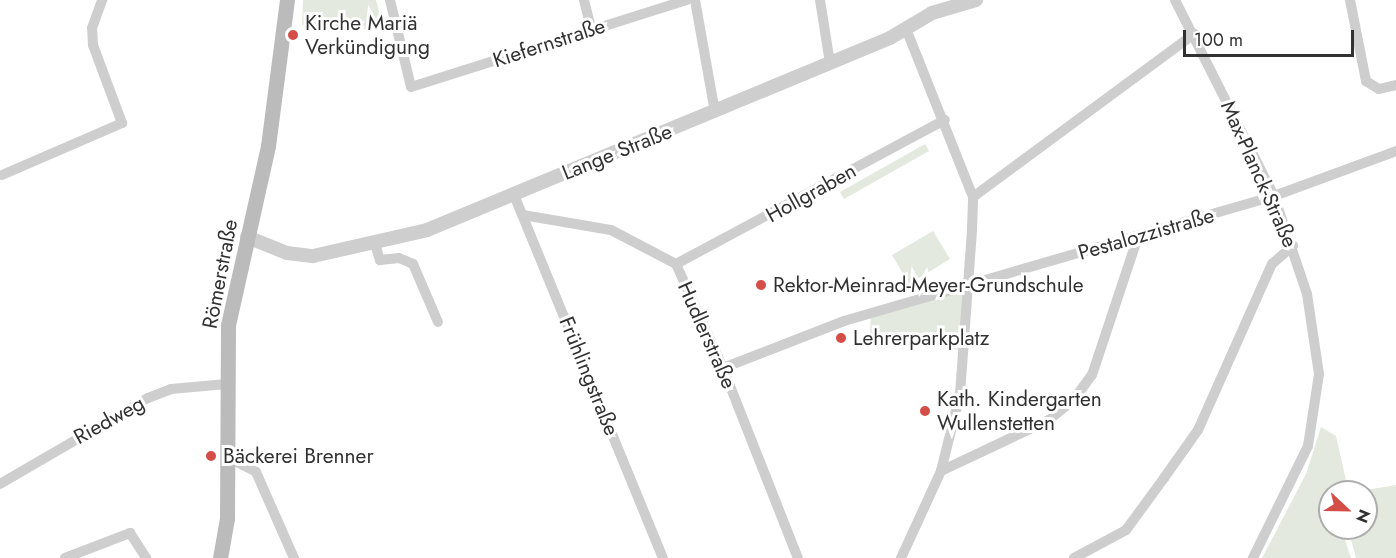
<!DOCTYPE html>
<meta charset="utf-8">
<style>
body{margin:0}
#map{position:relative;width:1396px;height:558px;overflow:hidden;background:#fff;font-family:Jost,sans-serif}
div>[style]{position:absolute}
.green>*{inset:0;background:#e3e9de}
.minor>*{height:10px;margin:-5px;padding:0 5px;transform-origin:5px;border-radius:5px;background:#cecece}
.tertiary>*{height:14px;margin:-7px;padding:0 7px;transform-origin:7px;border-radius:7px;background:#cecece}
.secondary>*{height:15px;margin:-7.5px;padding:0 7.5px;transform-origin:7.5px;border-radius:7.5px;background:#bbb}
.dots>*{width:16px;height:16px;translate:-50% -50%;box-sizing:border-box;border:3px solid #fff;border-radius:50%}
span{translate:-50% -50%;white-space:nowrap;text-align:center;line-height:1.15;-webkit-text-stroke:6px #fff;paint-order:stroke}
.poi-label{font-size:21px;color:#313131}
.left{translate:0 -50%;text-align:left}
.street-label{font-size:21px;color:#313131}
.north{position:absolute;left:1318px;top:480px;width:60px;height:60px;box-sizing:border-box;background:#fff;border:2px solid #adadad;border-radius:50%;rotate:112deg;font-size:16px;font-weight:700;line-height:24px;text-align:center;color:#313131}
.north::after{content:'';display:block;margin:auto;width:21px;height:27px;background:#d44d47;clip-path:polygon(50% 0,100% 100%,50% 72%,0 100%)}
.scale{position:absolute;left:1183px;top:30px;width:171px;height:27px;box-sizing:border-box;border:3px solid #313131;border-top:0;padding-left:8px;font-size:18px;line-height:21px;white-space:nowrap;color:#313131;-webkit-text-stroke:4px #fff;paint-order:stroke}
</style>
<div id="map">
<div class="green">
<i style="clip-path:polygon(303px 0,376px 0,384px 30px,302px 25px)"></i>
<i style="clip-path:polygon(925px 144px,929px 151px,844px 199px,840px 192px)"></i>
<i style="clip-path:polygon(933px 231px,950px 259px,909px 284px,892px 255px)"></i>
<i style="clip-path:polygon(970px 287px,963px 350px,883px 343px,870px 332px,871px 314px)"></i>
<i style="clip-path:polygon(1321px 427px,1336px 436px,1346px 480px,1339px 492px,1330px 492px,1330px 528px,1341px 528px,1351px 558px,1262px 558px,1306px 474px)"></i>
<i style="clip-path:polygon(1396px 485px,1396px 558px,1356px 558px,1348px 528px,1366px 528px,1366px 492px,1354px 492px)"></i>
</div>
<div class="minor">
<i style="left:390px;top:0;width:89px;rotate:76.4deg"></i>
<i style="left:411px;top:87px;width:289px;rotate:-17.5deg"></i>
<i style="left:584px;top:0;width:30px;rotate:76deg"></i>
<i style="left:695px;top:0;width:114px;rotate:79.9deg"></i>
<i style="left:820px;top:0;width:64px;rotate:81deg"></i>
<i style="left:1175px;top:0;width:220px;rotate:63.2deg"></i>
<i style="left:1274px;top:196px;width:103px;rotate:71.4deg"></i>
<i style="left:1307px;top:294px;width:81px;rotate:81.5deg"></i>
<i style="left:1319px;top:374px;width:73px;rotate:98.7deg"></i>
<i style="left:1308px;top:446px;width:125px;rotate:116.2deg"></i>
<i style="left:1350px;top:0;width:83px;rotate:78.8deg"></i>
<i style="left:1366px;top:81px;width:15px;rotate:32deg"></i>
<i style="left:1379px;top:89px;width:17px;rotate:-13deg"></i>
<i style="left:2px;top:175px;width:131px;rotate:-23.4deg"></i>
<i style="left:122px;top:123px;width:83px;rotate:-110.4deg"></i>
<i style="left:93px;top:45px;width:17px;rotate:-93deg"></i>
<i style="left:92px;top:28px;width:30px;rotate:-70deg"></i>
<i style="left:514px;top:195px;width:392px;rotate:67.7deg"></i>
<i style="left:973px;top:197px;width:275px;rotate:-36.4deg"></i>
<i style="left:523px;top:215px;width:89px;rotate:9.7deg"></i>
<i style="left:611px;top:230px;width:73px;rotate:27.6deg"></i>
<i style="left:676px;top:264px;width:114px;rotate:65.7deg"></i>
<i style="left:723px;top:368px;width:204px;rotate:68.5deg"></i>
<i style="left:375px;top:244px;width:17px;rotate:73deg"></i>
<i style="left:380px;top:260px;width:19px;rotate:-6deg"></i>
<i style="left:399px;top:258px;width:15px;rotate:23deg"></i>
<i style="left:413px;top:264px;width:63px;rotate:66.7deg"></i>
<i style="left:676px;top:264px;width:305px;rotate:-28.2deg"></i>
<i style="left:723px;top:368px;width:130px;rotate:-21.2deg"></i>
<i style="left:844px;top:321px;width:448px;rotate:-16.2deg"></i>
<i style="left:1274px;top:196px;width:130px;rotate:-20.2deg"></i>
<i style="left:229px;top:458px;width:30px;rotate:27deg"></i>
<i style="left:256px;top:472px;width:94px;rotate:66.2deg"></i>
<i style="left:941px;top:471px;width:119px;rotate:-25.3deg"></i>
<i style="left:1049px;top:420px;width:34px;rotate:-40deg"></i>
<i style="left:1075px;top:398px;width:29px;rotate:-54deg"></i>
<i style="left:1092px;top:375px;width:145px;rotate:-71.6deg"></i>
<i style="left:0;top:484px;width:171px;rotate:-30.2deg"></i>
<i style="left:148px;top:398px;width:25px;rotate:-21deg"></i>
<i style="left:171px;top:389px;width:56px;rotate:-5.1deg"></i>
<i style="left:65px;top:558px;width:70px;rotate:-21deg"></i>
<i style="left:130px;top:533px;width:30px;rotate:57deg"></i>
<i style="left:901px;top:558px;width:96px;rotate:-65.3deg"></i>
<i style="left:941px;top:471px;width:79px;rotate:-76.1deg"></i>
<i style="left:960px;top:394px;width:165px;rotate:-85.8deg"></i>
<i style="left:972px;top:229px;width:32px;rotate:-88deg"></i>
<i style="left:973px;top:197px;width:181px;rotate:-111.7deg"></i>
<i style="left:1074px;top:558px;width:59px;rotate:-28.3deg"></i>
<i style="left:1126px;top:530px;width:64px;rotate:-53.8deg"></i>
<i style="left:1164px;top:478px;width:59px;rotate:-54.7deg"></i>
<i style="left:1198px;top:430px;width:182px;rotate:-66deg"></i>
<i style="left:1272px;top:264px;width:28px;rotate:-41deg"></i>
</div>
<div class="tertiary">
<i style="left:247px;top:237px;width:43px;rotate:21.8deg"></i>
<i style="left:287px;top:253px;width:26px;rotate:7deg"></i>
<i style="left:313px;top:256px;width:117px;rotate:-12.8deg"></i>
<i style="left:427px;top:230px;width:501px;rotate:-22.52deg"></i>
<i style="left:890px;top:38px;width:49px;rotate:-30.8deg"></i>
<i style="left:932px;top:13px;width:46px;rotate:-16.5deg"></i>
</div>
<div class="secondary">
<i style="left:220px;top:558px;width:40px;rotate:-80deg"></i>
<i style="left:227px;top:519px;width:194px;rotate:-89.7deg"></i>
<i style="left:228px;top:325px;width:183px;rotate:-77.4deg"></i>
<i style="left:268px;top:146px;width:147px;rotate:-82.6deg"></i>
</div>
<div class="dots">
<i style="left:293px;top:35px;background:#d44d47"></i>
<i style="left:761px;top:285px;background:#d44d47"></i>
<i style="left:841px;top:338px;background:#d44d47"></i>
<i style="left:925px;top:411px;background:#d44d47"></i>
<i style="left:211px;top:456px;background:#d44d47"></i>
</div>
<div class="poi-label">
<span class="left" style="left:305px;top:35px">Kirche Mariä<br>Verkündigung</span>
<span class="left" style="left:773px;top:285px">Rektor-Meinrad-Meyer-Grundschule</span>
<span class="left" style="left:853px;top:338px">Lehrerparkplatz</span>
<span class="left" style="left:937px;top:411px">Kath. Kindergarten<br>Wullenstetten</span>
<span class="left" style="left:223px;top:456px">Bäckerei Brenner</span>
</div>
<div class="street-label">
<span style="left:549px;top:43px;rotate:-18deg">Kiefernstraße</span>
<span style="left:617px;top:152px;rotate:-22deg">Lange Straße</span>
<span style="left:1259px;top:174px;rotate:66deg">Max-Planck-Straße</span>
<span style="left:811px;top:193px;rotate:-29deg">Hollgraben</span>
<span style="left:1146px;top:234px;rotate:-16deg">Pestalozzistraße</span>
<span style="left:220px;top:274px;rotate:-79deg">Römerstraße</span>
<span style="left:707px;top:335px;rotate:66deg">Hudlerstraße</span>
<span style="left:589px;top:376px;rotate:68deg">Frühlingstraße</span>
<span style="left:109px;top:420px;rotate:-29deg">Riedweg</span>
</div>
<div class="north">N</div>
<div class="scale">100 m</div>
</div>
